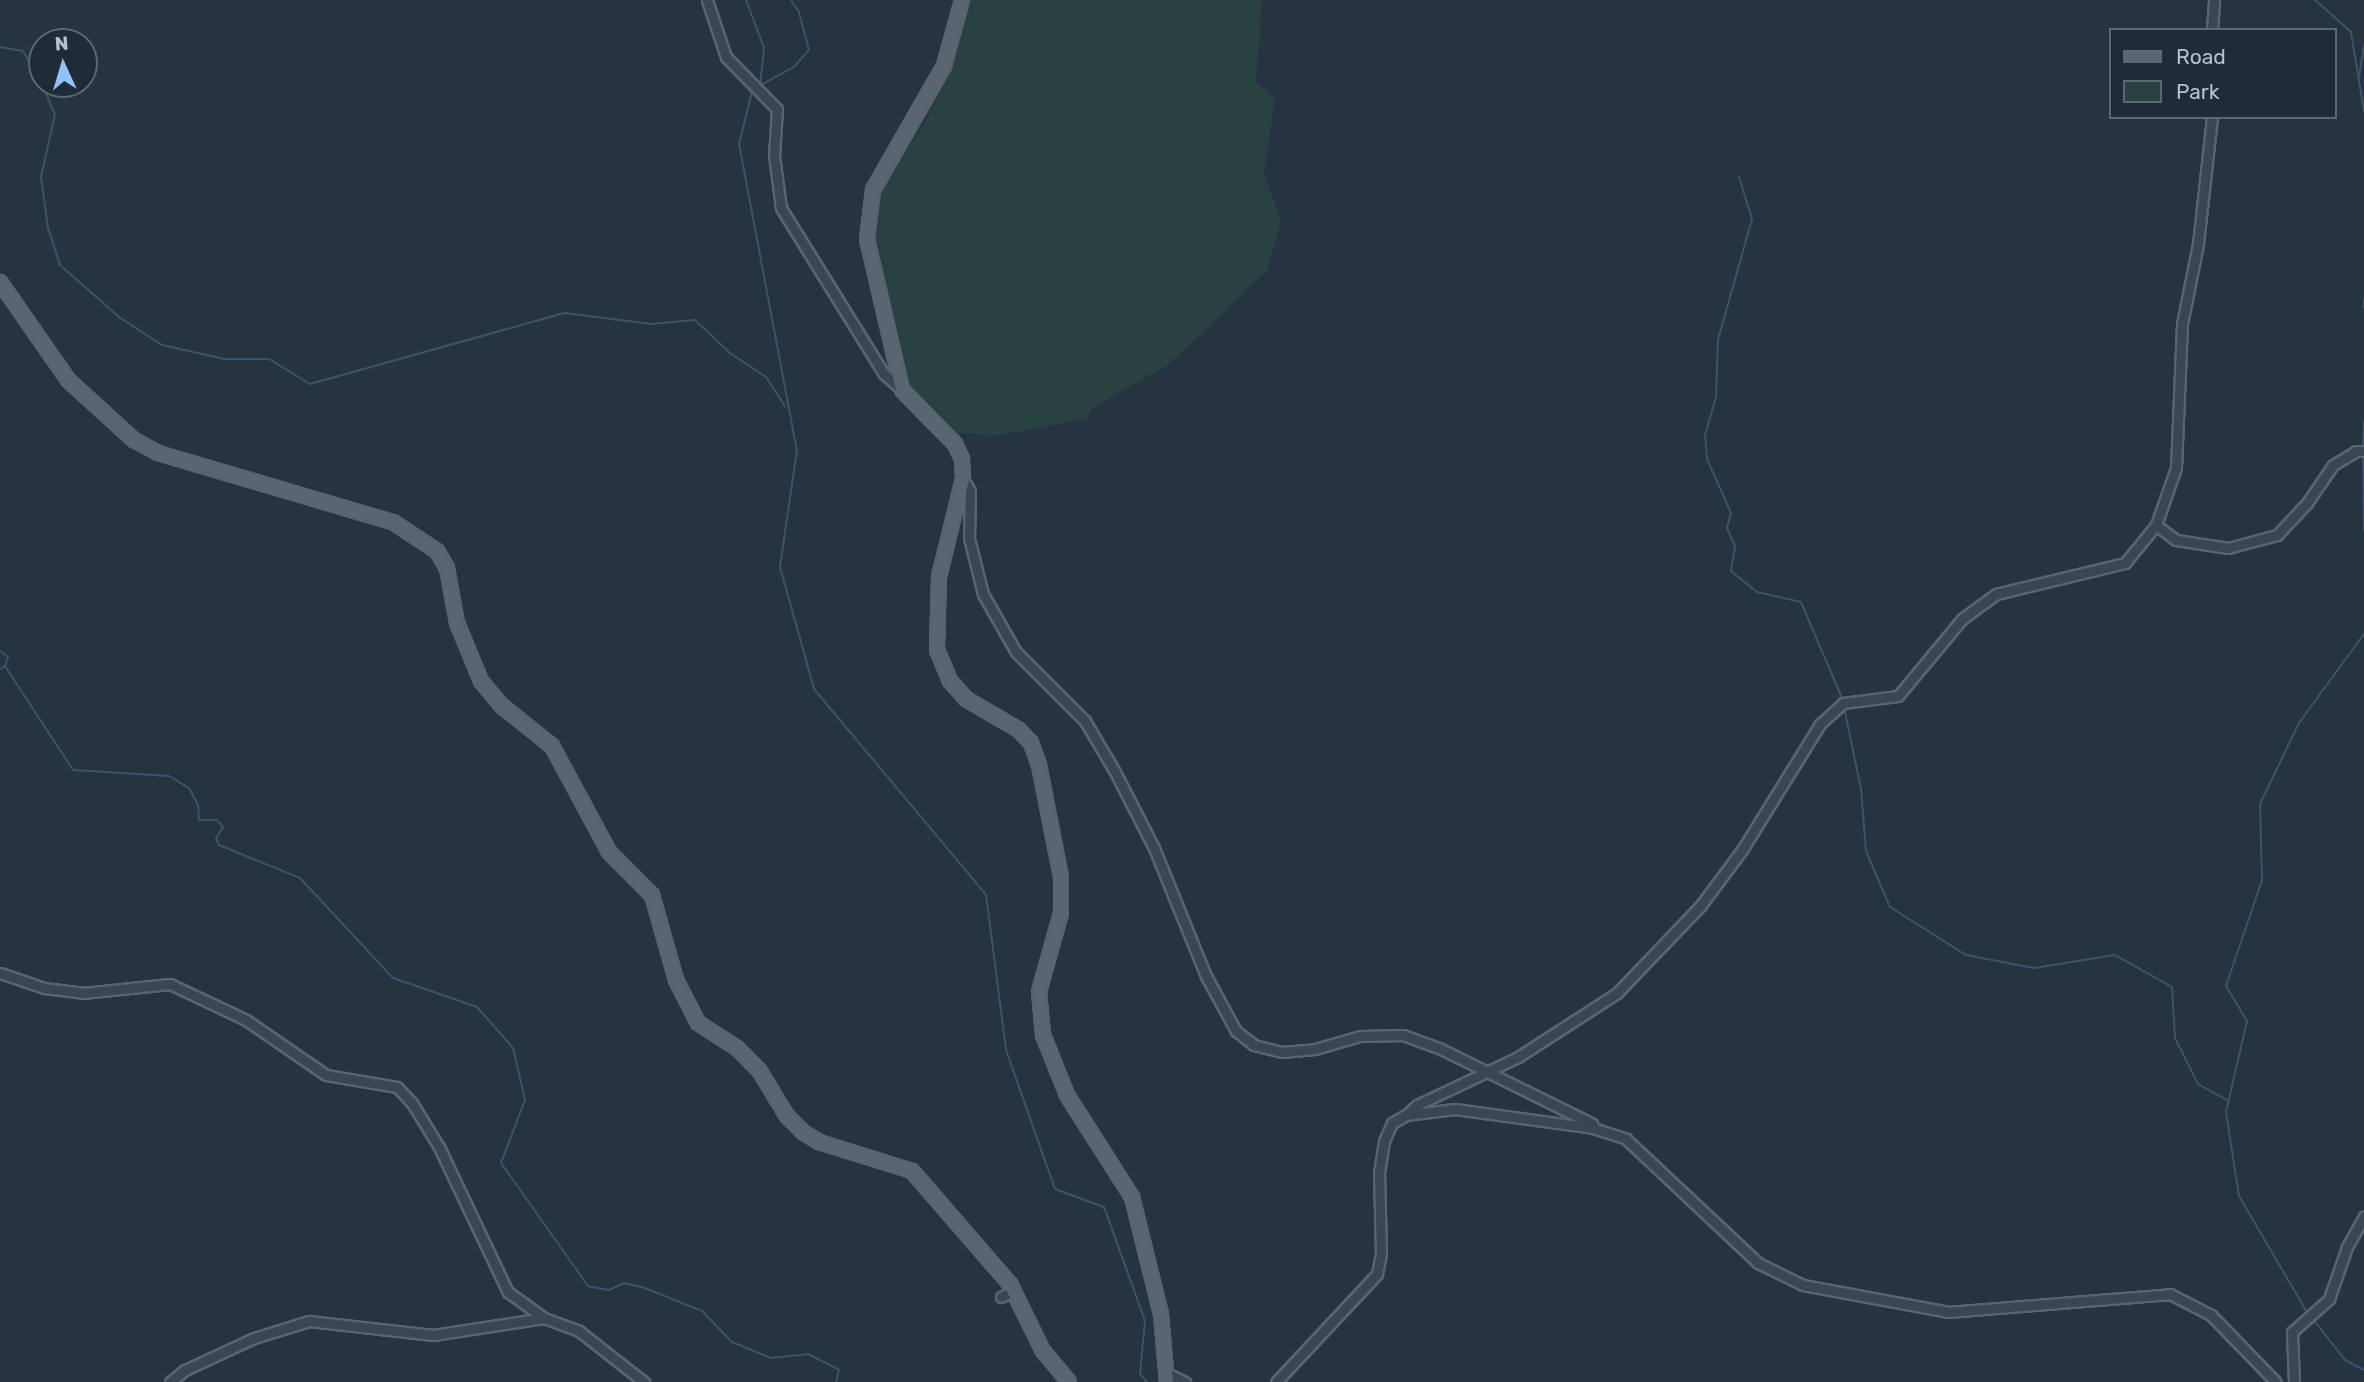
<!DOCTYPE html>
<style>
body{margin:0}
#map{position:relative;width:2364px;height:1382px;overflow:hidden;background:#263441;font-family:Rubik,sans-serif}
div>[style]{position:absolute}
.green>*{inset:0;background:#284242}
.stream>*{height:2px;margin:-1px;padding:0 1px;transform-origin:1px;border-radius:1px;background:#3c536a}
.roads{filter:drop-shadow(2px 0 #58646e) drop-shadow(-2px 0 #58646e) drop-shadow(0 2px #58646e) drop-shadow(0 -2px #58646e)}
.minor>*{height:9px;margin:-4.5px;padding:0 4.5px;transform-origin:4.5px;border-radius:4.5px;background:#3a4651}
.major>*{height:12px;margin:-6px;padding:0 6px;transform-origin:6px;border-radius:6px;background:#596571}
span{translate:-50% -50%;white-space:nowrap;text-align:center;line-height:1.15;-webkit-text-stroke:7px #1f2b36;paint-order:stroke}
.legend{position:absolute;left:2109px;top:28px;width:228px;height:91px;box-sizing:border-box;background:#1f2b36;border:2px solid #5c6772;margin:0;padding:9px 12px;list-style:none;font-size:21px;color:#b7c1cb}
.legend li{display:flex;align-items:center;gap:14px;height:35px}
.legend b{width:35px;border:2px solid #5c6772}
.north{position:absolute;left:28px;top:28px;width:70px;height:70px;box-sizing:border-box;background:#1f2b36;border:2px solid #5c6772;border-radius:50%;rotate:356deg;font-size:19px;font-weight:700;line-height:28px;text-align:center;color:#b7c1cb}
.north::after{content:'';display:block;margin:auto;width:24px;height:32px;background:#90c2f7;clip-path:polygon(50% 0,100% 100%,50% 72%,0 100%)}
</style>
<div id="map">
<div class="green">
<i style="clip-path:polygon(958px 0,1262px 0,1256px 82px,1275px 99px,1264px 173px,1281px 221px,1268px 270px,1168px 365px,1092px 408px,1086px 419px,996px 436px,956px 433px,921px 409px,905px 384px,875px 249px,875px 215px,887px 177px,925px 123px,956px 55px,964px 25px)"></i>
</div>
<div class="stream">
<i style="left:746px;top:0;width:51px;rotate:69.4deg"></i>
<i style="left:764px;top:48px;width:38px;rotate:96deg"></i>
<i style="left:2315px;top:0;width:48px;rotate:41.6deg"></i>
<i style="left:2351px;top:32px;width:80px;rotate:80.7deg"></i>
<i style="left:0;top:47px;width:23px;rotate:10deg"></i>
<i style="left:23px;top:51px;width:38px;rotate:60deg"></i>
<i style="left:2359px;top:77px;width:33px;rotate:-81deg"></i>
<i style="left:42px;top:84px;width:33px;rotate:67deg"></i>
<i style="left:55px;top:114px;width:65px;rotate:102.5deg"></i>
<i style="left:41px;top:177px;width:51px;rotate:82.2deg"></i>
<i style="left:48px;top:228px;width:39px;rotate:72deg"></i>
<i style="left:60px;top:265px;width:79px;rotate:41.4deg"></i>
<i style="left:119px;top:317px;width:51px;rotate:33.1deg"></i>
<i style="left:162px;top:345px;width:64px;rotate:12.7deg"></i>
<i style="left:224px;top:359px;width:45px"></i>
<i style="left:269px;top:359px;width:48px;rotate:31.4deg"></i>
<i style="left:310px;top:384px;width:265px;rotate:-15.6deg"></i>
<i style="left:565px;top:313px;width:87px;rotate:7.3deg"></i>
<i style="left:651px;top:324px;width:44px;rotate:-5.2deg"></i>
<i style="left:695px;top:320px;width:48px;rotate:43.3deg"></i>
<i style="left:730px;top:353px;width:43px;rotate:33.7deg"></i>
<i style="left:766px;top:377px;width:35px;rotate:57deg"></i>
<i style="left:761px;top:85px;width:38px;rotate:-29deg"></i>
<i style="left:794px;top:67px;width:23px;rotate:-49deg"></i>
<i style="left:809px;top:50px;width:39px;rotate:-105deg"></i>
<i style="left:799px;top:12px;width:14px;rotate:-124deg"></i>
<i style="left:752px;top:91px;width:55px;rotate:103.8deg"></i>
<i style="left:739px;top:144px;width:311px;rotate:79.3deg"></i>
<i style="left:797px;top:450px;width:118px;rotate:98.3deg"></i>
<i style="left:780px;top:567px;width:127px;rotate:74.4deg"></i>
<i style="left:814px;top:689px;width:268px;rotate:50.1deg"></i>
<i style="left:986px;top:895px;width:156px;rotate:82.6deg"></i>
<i style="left:1006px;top:1050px;width:147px;rotate:70.6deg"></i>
<i style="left:1055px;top:1189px;width:52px;rotate:20.2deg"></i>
<i style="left:1104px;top:1207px;width:121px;rotate:70.2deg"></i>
<i style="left:1145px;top:1321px;width:53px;rotate:95.4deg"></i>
<i style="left:1140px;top:1374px;width:11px;rotate:49deg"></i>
<i style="left:1739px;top:177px;width:44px;rotate:72.8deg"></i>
<i style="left:1752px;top:219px;width:126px;rotate:105.7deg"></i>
<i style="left:1718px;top:340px;width:57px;rotate:92deg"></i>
<i style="left:1716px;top:397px;width:40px;rotate:106deg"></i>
<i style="left:1705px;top:435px;width:24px;rotate:85deg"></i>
<i style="left:1707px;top:459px;width:59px;rotate:66deg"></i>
<i style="left:1731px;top:513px;width:16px;rotate:105deg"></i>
<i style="left:1727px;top:528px;width:20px;rotate:66deg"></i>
<i style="left:1735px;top:546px;width:25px;rotate:99deg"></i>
<i style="left:1731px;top:571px;width:33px;rotate:39deg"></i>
<i style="left:1757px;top:592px;width:45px;rotate:12.8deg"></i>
<i style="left:1801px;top:602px;width:104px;rotate:66.9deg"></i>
<i style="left:2364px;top:299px;width:9px;rotate:90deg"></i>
<i style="left:2363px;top:449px;width:27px;rotate:-88deg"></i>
<i style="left:2363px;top:454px;width:76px;rotate:89.2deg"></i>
<i style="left:0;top:651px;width:10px;rotate:37deg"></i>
<i style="left:8px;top:657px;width:9px;rotate:108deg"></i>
<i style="left:0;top:669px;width:6px;rotate:-31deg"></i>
<i style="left:5px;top:666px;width:124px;rotate:56.8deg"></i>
<i style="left:73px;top:770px;width:96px;rotate:3.6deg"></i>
<i style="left:169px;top:776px;width:23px;rotate:31deg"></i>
<i style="left:189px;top:788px;width:19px;rotate:62deg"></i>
<i style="left:198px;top:805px;width:15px;rotate:86deg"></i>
<i style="left:199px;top:820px;width:18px"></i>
<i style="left:217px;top:820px;width:9px;rotate:49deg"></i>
<i style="left:223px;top:827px;width:13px;rotate:122deg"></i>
<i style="left:216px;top:838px;width:8px;rotate:67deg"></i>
<i style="left:219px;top:845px;width:87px;rotate:22.2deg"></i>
<i style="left:300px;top:878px;width:137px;rotate:47.1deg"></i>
<i style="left:393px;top:978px;width:89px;rotate:19deg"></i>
<i style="left:477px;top:1007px;width:55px;rotate:48.7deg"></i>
<i style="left:513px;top:1048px;width:53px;rotate:77deg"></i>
<i style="left:525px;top:1100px;width:67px;rotate:110.9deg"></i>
<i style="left:501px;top:1163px;width:151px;rotate:54.7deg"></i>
<i style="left:588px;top:1286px;width:21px;rotate:11deg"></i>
<i style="left:609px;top:1290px;width:17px;rotate:-25deg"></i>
<i style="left:624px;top:1283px;width:18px;rotate:13deg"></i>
<i style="left:642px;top:1287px;width:65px;rotate:21.8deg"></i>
<i style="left:702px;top:1311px;width:43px;rotate:45.9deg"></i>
<i style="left:732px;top:1342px;width:42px;rotate:22.3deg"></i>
<i style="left:771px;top:1358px;width:37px;rotate:-6deg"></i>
<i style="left:808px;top:1354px;width:35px;rotate:27deg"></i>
<i style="left:839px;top:1370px;width:12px;rotate:104deg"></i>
<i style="left:1844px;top:707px;width:84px;rotate:78.3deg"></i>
<i style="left:1861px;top:789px;width:62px;rotate:85.4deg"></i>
<i style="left:1866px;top:851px;width:61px;rotate:66.8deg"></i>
<i style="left:1890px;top:907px;width:90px;rotate:32.3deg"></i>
<i style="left:1966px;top:955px;width:69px;rotate:10.8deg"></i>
<i style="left:2034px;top:968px;width:82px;rotate:-9.1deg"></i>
<i style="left:2115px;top:955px;width:65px;rotate:29.3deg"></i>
<i style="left:2172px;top:987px;width:51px;rotate:86.6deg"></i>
<i style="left:2175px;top:1038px;width:51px;rotate:63.4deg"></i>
<i style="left:2198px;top:1084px;width:35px;rotate:29deg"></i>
<i style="left:2308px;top:1314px;width:137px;rotate:-120.3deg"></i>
<i style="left:2239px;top:1196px;width:85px;rotate:-98.8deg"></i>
<i style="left:2226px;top:1112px;width:93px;rotate:-77deg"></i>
<i style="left:2247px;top:1021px;width:41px;rotate:-121deg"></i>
<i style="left:2226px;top:986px;width:112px;rotate:-71.2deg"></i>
<i style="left:2262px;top:880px;width:76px;rotate:-91.5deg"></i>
<i style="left:2260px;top:804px;width:90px;rotate:-64.3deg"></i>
<i style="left:2299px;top:723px;width:110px;rotate:-53.9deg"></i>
<i style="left:2312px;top:1318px;width:53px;rotate:51.8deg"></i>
<i style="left:2345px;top:1360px;width:21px;rotate:28deg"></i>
</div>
<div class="roads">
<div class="minor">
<i style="left:707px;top:0;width:60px;rotate:71.6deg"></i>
<i style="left:726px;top:57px;width:73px;rotate:45.6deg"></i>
<i style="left:777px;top:109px;width:46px;rotate:93.7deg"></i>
<i style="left:774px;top:155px;width:53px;rotate:82.5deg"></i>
<i style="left:781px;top:208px;width:195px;rotate:58.2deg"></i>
<i style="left:884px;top:374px;width:23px;rotate:41deg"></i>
<i style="left:2212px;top:30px;width:30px;rotate:-86deg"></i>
<i style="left:963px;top:479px;width:14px;rotate:60deg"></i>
<i style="left:970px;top:491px;width:47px;rotate:91.2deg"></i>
<i style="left:969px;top:538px;width:58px;rotate:76deg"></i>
<i style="left:983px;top:594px;width:67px;rotate:60.4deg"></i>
<i style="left:1016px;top:652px;width:98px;rotate:45deg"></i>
<i style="left:1085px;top:721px;width:59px;rotate:59.5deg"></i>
<i style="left:1115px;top:772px;width:85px;rotate:62.8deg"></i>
<i style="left:1154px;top:848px;width:138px;rotate:67.9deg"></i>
<i style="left:1206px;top:976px;width:63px;rotate:61.4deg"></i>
<i style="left:1236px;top:1031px;width:23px;rotate:38deg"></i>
<i style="left:1254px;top:1045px;width:29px;rotate:14deg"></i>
<i style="left:1282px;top:1052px;width:33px;rotate:-5deg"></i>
<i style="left:1315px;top:1049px;width:47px;rotate:-16.1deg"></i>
<i style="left:1360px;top:1036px;width:43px;rotate:-1.3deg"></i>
<i style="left:1403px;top:1035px;width:40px;rotate:20.2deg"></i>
<i style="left:1441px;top:1049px;width:169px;rotate:26.3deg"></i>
<i style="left:2156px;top:525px;width:25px;rotate:37deg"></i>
<i style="left:2176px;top:540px;width:53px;rotate:8.7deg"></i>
<i style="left:2228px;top:548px;width:51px;rotate:-14.9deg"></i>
<i style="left:2277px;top:535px;width:44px;rotate:-46.8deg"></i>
<i style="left:2307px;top:503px;width:46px;rotate:-55.6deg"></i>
<i style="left:2333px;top:465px;width:27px;rotate:-31deg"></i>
<i style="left:2356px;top:451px;width:8px"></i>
<i style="left:0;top:973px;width:46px;rotate:18.8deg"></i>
<i style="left:44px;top:988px;width:39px;rotate:7deg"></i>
<i style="left:83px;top:993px;width:87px;rotate:-5.9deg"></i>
<i style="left:170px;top:984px;width:84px;rotate:25.3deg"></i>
<i style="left:246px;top:1020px;width:97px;rotate:34.5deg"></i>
<i style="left:326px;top:1075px;width:72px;rotate:9.6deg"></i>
<i style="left:397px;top:1087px;width:22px;rotate:47deg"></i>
<i style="left:412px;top:1103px;width:52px;rotate:58.5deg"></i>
<i style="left:439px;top:1147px;width:161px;rotate:64.6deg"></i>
<i style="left:508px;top:1292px;width:44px;rotate:35.8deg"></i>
<i style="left:544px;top:1318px;width:37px;rotate:20deg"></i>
<i style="left:579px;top:1331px;width:83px;rotate:38.1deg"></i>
<i style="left:1406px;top:1115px;width:15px;rotate:-42deg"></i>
<i style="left:1417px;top:1105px;width:112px;rotate:-25.4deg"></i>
<i style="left:1518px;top:1057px;width:118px;rotate:-32.9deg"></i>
<i style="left:1617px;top:993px;width:122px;rotate:-46.3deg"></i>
<i style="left:1701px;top:905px;width:69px;rotate:-53.3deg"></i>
<i style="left:1742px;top:850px;width:148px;rotate:-58.2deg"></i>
<i style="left:1820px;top:724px;width:31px;rotate:-42deg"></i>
<i style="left:1843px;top:703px;width:55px;rotate:-7.3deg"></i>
<i style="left:1898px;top:696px;width:100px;rotate:-50.3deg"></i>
<i style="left:1962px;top:619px;width:42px;rotate:-36.3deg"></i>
<i style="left:1996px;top:594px;width:133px;rotate:-13.5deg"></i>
<i style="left:2125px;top:563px;width:49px;rotate:-50.8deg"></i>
<i style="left:2156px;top:525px;width:60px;rotate:-70.7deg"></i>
<i style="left:2176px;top:468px;width:144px;rotate:-87.6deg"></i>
<i style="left:2182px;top:324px;width:82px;rotate:-78.7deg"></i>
<i style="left:2198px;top:244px;width:128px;rotate:-83.7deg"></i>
<i style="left:1001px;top:1297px;width:13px;rotate:-27deg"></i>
<i style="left:1169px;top:1374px;width:18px;rotate:27deg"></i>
<i style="left:170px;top:1382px;width:19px;rotate:-39deg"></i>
<i style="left:185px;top:1370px;width:76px;rotate:-24.9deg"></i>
<i style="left:254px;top:1338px;width:58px;rotate:-17.2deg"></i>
<i style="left:309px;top:1321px;width:125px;rotate:6.4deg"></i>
<i style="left:433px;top:1335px;width:112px;rotate:-8.7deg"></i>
<i style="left:1276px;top:1382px;width:148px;rotate:-46.9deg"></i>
<i style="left:1377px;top:1274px;width:21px;rotate:-79deg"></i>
<i style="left:1381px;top:1253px;width:80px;rotate:-91.4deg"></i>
<i style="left:1379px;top:1173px;width:32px;rotate:-81deg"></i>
<i style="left:1384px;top:1141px;width:20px;rotate:-66deg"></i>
<i style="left:1392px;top:1123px;width:16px;rotate:-30deg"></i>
<i style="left:1406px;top:1115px;width:49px;rotate:-7deg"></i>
<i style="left:1455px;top:1109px;width:139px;rotate:7.8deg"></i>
<i style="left:1593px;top:1128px;width:35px;rotate:18deg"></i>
<i style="left:1626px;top:1139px;width:181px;rotate:43.2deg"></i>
<i style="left:1758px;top:1263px;width:50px;rotate:26.1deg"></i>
<i style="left:1803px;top:1285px;width:147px;rotate:10.5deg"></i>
<i style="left:1948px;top:1312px;width:223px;rotate:-4.6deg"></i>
<i style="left:2170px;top:1294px;width:46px;rotate:27.1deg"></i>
<i style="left:2211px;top:1315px;width:93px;rotate:45.9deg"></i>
<i style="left:2294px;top:1382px;width:50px;rotate:-92.3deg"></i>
<i style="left:2292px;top:1332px;width:50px;rotate:-41.7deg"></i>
<i style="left:2329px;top:1299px;width:55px;rotate:-70.9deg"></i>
<i style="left:2347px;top:1247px;width:35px;rotate:-61deg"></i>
</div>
<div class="major">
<i style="left:962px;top:0;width:68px;rotate:105.3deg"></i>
<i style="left:944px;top:66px;width:143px;rotate:119.8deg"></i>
<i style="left:873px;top:190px;width:49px;rotate:97deg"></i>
<i style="left:867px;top:239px;width:155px;rotate:76.9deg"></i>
<i style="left:902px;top:390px;width:76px;rotate:45.5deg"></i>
<i style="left:955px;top:444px;width:17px;rotate:65deg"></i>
<i style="left:962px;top:459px;width:20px;rotate:87deg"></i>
<i style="left:963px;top:479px;width:101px;rotate:103.8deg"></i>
<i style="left:939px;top:577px;width:73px;rotate:91.6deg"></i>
<i style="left:937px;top:650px;width:34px;rotate:67deg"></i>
<i style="left:950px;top:681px;width:24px;rotate:48deg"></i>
<i style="left:966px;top:699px;width:61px;rotate:30.3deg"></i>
<i style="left:1019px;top:730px;width:18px;rotate:47deg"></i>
<i style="left:1031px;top:743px;width:23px;rotate:70deg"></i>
<i style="left:1039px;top:765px;width:114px;rotate:78.9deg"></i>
<i style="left:1061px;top:877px;width:36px;rotate:90deg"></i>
<i style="left:1061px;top:913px;width:82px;rotate:105.6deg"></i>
<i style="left:1039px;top:992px;width:43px;rotate:84.7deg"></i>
<i style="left:1043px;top:1035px;width:65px;rotate:68.2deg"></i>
<i style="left:1067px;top:1095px;width:121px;rotate:57.5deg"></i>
<i style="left:1132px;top:1197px;width:121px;rotate:76.1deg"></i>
<i style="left:1161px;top:1314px;width:68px;rotate:85deg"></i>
<i style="left:0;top:282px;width:119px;rotate:55.2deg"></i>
<i style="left:68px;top:380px;width:89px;rotate:42.3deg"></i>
<i style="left:134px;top:440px;width:27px;rotate:28deg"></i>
<i style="left:158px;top:453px;width:245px;rotate:16.4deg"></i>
<i style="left:393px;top:522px;width:53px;rotate:33.4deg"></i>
<i style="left:437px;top:551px;width:20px;rotate:60deg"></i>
<i style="left:447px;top:568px;width:56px;rotate:79.7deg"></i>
<i style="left:457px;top:623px;width:63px;rotate:67.5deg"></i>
<i style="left:481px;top:681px;width:33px;rotate:50deg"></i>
<i style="left:502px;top:706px;width:64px;rotate:38.7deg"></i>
<i style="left:552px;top:746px;width:120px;rotate:61.7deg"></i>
<i style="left:609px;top:852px;width:61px;rotate:45deg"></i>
<i style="left:652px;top:895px;width:88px;rotate:74.2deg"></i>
<i style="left:676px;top:980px;width:48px;rotate:62.9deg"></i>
<i style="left:698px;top:1023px;width:46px;rotate:32.7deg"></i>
<i style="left:737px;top:1048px;width:31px;rotate:45deg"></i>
<i style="left:759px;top:1070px;width:54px;rotate:58.7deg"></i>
<i style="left:787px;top:1116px;width:23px;rotate:45deg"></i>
<i style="left:803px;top:1132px;width:19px;rotate:32deg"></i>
<i style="left:819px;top:1142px;width:97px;rotate:17.3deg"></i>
<i style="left:912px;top:1171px;width:150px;rotate:49.1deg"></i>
<i style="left:1010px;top:1284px;width:75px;rotate:63.8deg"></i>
<i style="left:1043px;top:1351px;width:40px;rotate:50deg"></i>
</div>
</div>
<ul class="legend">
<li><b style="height:9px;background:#596571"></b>Road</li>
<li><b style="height:19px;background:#284242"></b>Park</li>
</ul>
<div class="north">N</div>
</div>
